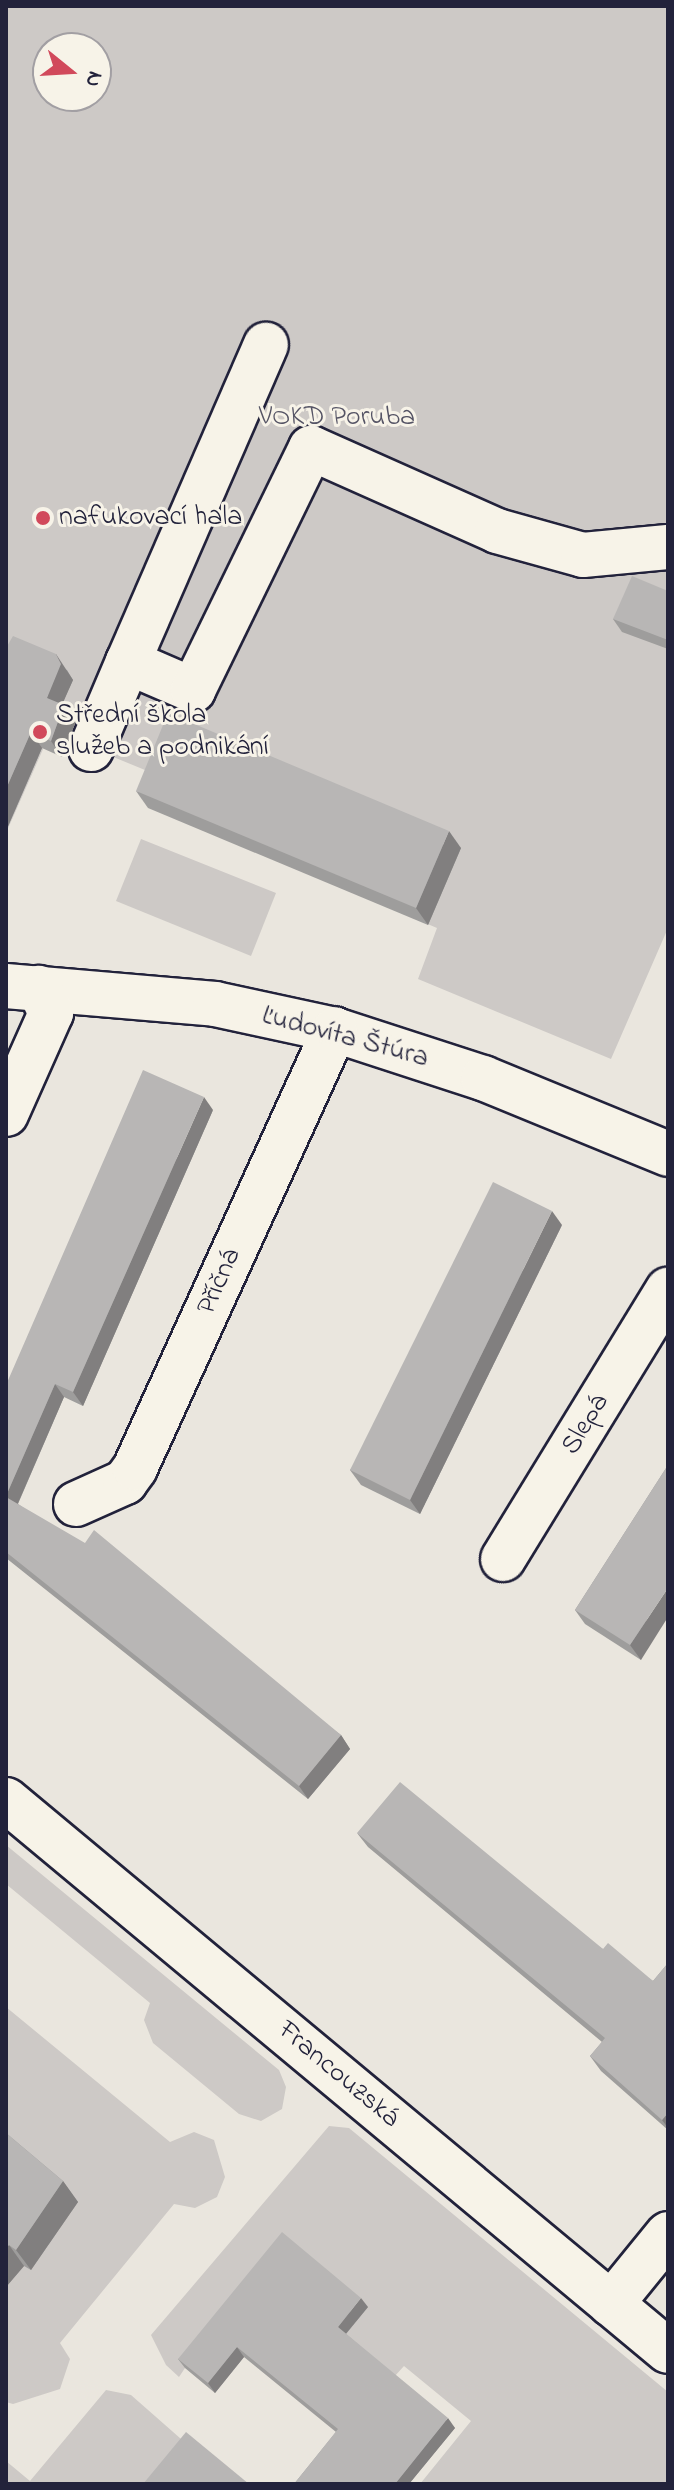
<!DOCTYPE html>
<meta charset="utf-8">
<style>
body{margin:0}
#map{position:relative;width:674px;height:2490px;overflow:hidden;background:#eae6de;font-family:"Indie Flower",sans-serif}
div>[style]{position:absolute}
.green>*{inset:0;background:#cdc9c6}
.roads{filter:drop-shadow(2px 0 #22223b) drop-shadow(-2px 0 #22223b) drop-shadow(0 2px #22223b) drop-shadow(0 -2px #22223b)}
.minor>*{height:44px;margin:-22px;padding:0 22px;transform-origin:22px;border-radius:22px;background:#f7f3e8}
.wall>*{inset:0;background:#9e9d9c}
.shaded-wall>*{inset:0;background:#817f7f}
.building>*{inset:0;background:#b8b6b5}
.dots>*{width:22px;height:22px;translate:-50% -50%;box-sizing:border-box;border:4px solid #f7f3e8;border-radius:50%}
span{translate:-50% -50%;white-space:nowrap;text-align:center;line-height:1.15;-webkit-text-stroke:6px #f7f3e8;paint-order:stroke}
.park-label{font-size:28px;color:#555465}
.poi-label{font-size:28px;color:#22223b}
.left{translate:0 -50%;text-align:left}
.street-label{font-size:28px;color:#22223b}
.frame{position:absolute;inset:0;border:8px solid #22223b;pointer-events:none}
.north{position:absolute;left:32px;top:32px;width:80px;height:80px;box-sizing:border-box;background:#f7f3e8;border:2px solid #a29fa3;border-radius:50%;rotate:108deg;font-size:22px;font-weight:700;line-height:32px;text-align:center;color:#22223b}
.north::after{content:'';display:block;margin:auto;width:28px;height:36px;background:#d1495b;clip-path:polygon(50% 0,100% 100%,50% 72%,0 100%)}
</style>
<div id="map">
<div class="green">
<i style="clip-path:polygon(evenodd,6px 6px,668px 6px,668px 928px,611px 1059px,418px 979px,437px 928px,150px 806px,162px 777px,72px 740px,64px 755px,44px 747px,6px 833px,6px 6px,48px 48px,96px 48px,96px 96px,48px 96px,48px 48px)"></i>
<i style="clip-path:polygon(141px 839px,276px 893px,251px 956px,116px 901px)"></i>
<i style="clip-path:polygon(6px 1845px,279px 2070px,286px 2087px,282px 2109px,261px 2121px,239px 2114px,153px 2043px,144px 2020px,150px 2003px,6px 1884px)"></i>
<i style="clip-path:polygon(6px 2007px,170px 2142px,194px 2132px,214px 2140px,225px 2177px,217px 2197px,195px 2208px,174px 2204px,60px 2343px,70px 2359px,60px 2389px,13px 2404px,6px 2402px)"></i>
<i style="clip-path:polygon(329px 2126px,349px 2128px,668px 2392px,668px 2484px,420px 2484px,471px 2421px,404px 2366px,394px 2377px,344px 2336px,185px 2368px,179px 2377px,166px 2365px,151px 2335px)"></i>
<i style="clip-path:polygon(106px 2390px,131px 2395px,189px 2446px,157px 2484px,6px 2484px,6px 2461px,30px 2481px)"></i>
</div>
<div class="roads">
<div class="minor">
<i style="left:128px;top:662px;width:346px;rotate:-66.5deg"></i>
<i style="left:91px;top:749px;width:95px;rotate:-67deg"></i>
<i style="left:128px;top:662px;width:71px;rotate:23.3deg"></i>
<i style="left:193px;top:690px;width:269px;rotate:-64deg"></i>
<i style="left:311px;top:448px;width:204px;rotate:24deg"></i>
<i style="left:497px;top:531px;width:89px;rotate:15.6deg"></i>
<i style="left:583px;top:555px;width:85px;rotate:-5.4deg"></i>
<i style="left:6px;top:986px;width:210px;rotate:4.9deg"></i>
<i style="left:215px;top:1004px;width:123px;rotate:12.2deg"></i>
<i style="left:335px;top:1030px;width:156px;rotate:18deg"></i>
<i style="left:483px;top:1078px;width:200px;rotate:22.3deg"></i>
<i style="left:6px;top:1114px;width:111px;rotate:-66deg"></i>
<i style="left:51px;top:1013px;width:28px;rotate:-116deg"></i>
<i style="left:76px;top:1504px;width:54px;rotate:-24.2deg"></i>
<i style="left:125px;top:1482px;width:17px;rotate:-54deg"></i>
<i style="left:135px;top:1468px;width:482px;rotate:-65.5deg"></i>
<i style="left:503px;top:1559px;width:316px;rotate:-58.5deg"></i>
<i style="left:6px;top:1800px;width:861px;rotate:39.77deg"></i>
<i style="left:611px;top:2304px;width:90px;rotate:-50.8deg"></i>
</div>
</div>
<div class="wall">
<i style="clip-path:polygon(668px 591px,668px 649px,622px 632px,613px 619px)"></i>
<i style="clip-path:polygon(6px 648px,67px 670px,73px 680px,62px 704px,76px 721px,62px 757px,42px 748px,6px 831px)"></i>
<i style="clip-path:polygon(136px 791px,461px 848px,428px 925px,148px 808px)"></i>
<i style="clip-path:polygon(213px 1110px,83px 1406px,64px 1397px,18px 1504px,341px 1735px,350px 1749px,308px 1799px,6px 1558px,6px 1385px)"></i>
<i style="clip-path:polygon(562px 1225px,420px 1514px,361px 1485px,350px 1470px)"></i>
<i style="clip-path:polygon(668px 1465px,641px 1660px,585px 1624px,575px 1610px)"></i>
<i style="clip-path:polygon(357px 1833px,603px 1949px,653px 1981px,668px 1963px,668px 2130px,601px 2071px,590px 2056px,602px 2042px,368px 1847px)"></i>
<i style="clip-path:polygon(6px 2133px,63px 2181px,78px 2202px,31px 2270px,24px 2266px,6px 2287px)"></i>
<i style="clip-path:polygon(368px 2307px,346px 2334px,455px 2428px,409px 2484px,294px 2484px,336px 2432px,244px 2357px,215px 2393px,185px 2368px,178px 2359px)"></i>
</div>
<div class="shaded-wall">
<i style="clip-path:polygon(56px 654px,73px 680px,58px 714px,47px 698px)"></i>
<i style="clip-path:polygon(64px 705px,76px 721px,62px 757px,51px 741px)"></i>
<i style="clip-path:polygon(31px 732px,42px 748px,6px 831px,6px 789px)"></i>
<i style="clip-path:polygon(449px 831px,461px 848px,428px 925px,416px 908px)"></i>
<i style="clip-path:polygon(204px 1097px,213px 1110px,83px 1406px,73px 1392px)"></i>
<i style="clip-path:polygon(552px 1211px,562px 1225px,420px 1514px,410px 1500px)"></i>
<i style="clip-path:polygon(55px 1384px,64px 1397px,15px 1510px,6px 1496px)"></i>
<i style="clip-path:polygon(668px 1588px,668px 1617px,641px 1660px,630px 1645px)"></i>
<i style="clip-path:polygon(341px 1735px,350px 1749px,308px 1799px,299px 1786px)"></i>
<i style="clip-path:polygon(668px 2113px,668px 2128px,662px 2120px)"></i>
<i style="clip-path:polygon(63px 2181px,78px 2202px,31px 2270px,16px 2250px)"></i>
<i style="clip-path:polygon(9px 2245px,24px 2266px,6px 2287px,6px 2248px)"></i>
<i style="clip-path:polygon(361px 2298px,368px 2307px,344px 2336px,338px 2327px)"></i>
<i style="clip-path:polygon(237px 2347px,244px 2357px,215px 2393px,208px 2383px)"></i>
<i style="clip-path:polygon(448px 2418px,455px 2428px,409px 2484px,395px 2484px)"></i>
</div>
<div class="building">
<i style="clip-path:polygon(632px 576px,668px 591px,668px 640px,613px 619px)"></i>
<i style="clip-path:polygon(13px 636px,56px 654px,61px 664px,47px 698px,64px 705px,51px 741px,31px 732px,6px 789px,6px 648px)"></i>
<i style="clip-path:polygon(168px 713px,449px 831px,416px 908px,136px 791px)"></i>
<i style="clip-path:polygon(143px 1070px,204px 1097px,73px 1392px,55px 1384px,6px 1496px,6px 1385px)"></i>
<i style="clip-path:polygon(493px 1182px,552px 1211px,410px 1500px,350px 1470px)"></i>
<i style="clip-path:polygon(668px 1465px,668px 1588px,630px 1645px,575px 1610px)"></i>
<i style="clip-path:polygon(6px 1497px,85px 1543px,94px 1530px,341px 1735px,299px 1786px,6px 1552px)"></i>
<i style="clip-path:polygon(400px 1782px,603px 1949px,608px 1943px,653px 1981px,668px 1963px,668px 2113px,662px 2120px,590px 2056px,605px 2038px,357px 1833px)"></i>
<i style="clip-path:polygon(6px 2133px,63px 2181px,16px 2250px,9px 2245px,6px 2248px)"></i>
<i style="clip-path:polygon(282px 2232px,361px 2298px,338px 2327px,448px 2418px,395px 2484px,294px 2484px,338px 2429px,237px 2347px,208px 2383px,178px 2359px)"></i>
<i style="clip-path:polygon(186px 2432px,249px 2484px,143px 2484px)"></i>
</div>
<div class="dots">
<i style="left:43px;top:518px;background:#d1495b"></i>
<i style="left:40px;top:732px;background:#d1495b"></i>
</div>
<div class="park-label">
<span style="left:337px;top:418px">VOKD Poruba</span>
</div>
<div class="poi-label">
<span class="left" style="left:59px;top:518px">nafukovací hala</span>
<span class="left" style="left:56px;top:732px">Střední škola<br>služeb a podnikání</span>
</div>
<div class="street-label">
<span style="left:345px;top:1038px;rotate:15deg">Ľudovíta Štúra</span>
<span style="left:220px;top:1282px;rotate:-66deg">Příčná</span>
<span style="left:586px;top:1425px;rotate:-59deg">Slepá</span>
<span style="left:338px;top:2075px;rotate:40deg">Francouzská</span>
</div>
<div class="frame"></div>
<div class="north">N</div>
</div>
